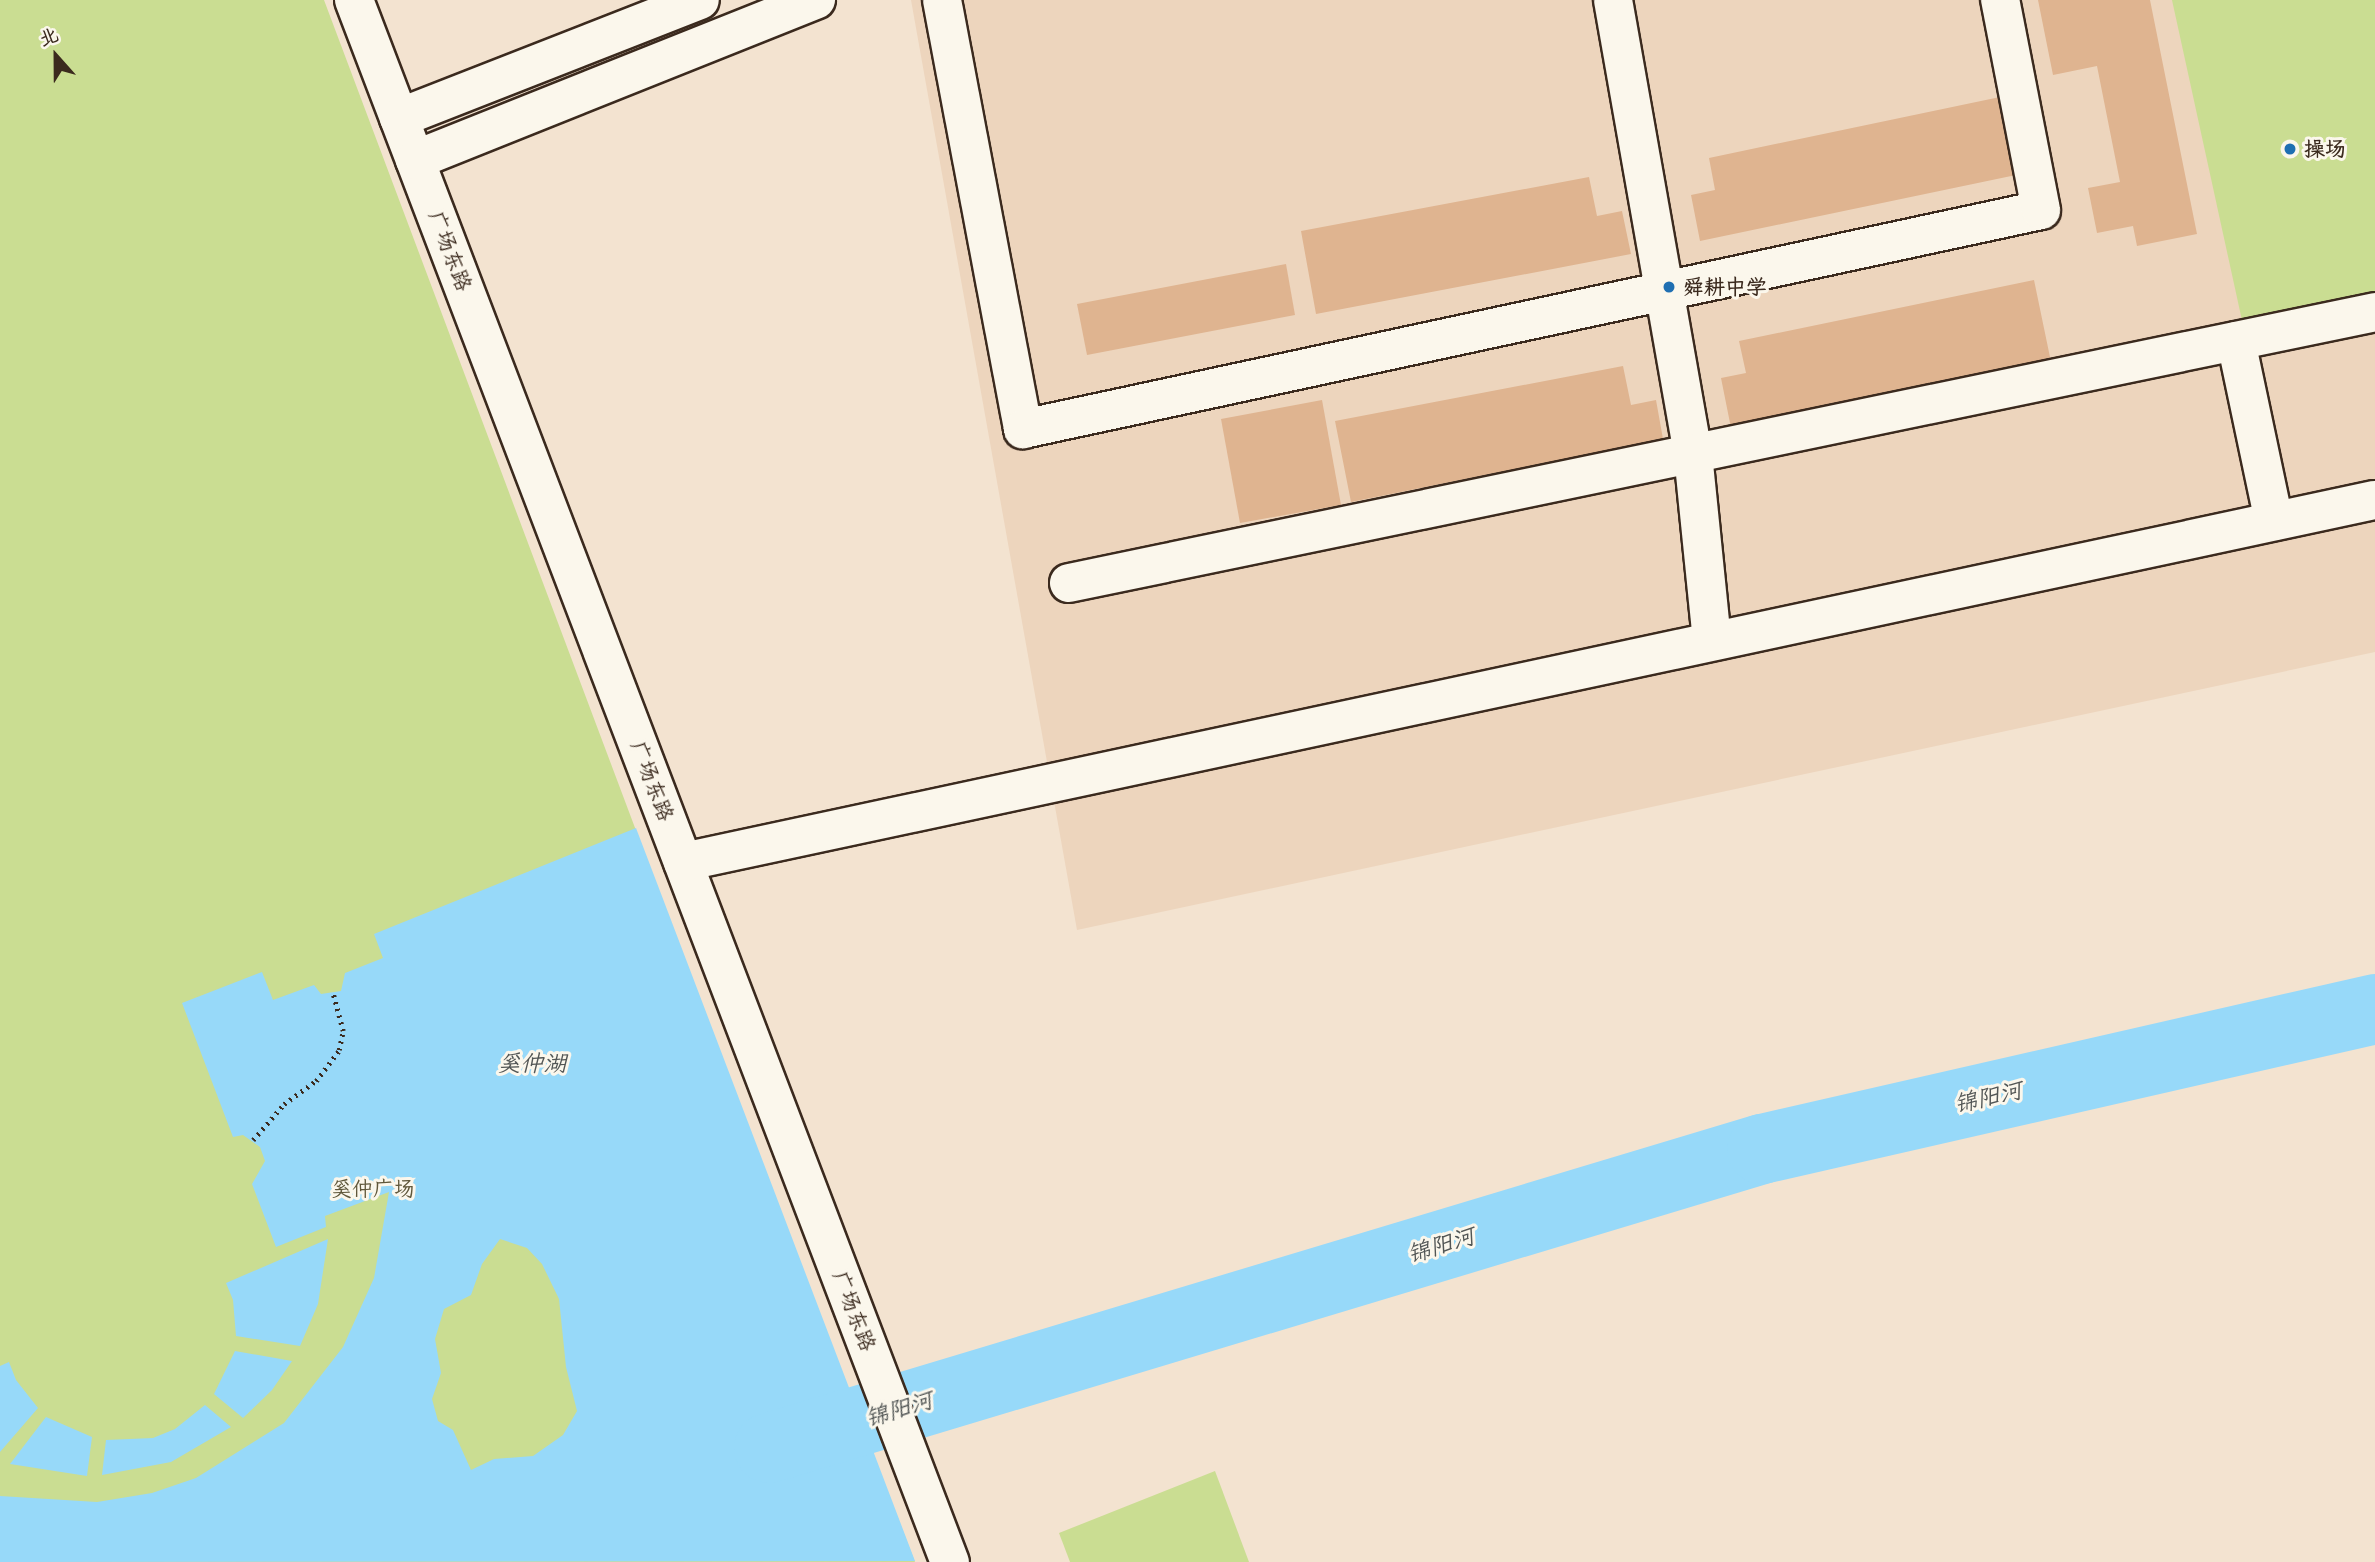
<!DOCTYPE html>
<meta charset="utf-8">
<style>
body{margin:0}
#map{position:relative;width:2375px;height:1562px;overflow:hidden;background:#f3e3d0;font-family:"Patrick Hand","LXGW WenKai TC",sans-serif}
div>[style]{position:absolute}
.built>*{inset:0;background:#edd5bd}
.green>*{inset:0;background:#cadd92}
.water>*{inset:0;background:#97d9f9}
.river>*{height:70px;margin:-35px;padding:0 35px;transform-origin:35px;border-radius:35px;background:#97d9f9}
.building>*{inset:0;background:#dfb490}
.path>*{height:4.5px;margin-top:-2.25px;transform-origin:0;background:repeating-linear-gradient(90deg,#3b2a1e 0 2px,transparent 0 7px)}
.roads{filter:drop-shadow(2px 0 #3b2a1e) drop-shadow(-2px 0 #3b2a1e) drop-shadow(0 2px #3b2a1e) drop-shadow(0 -2px #3b2a1e)}
.minor>*{height:38px;margin:-19px;padding:0 19px;transform-origin:19px;border-radius:19px;background:#fbf7ec}
.dots>*{width:19px;height:19px;translate:-50% -50%;box-sizing:border-box;border:4px solid #fbf7ec;border-radius:50%}
span{translate:-50% -50%;white-space:nowrap;text-align:center;line-height:1.15;-webkit-text-stroke:6px #fbf7ec;paint-order:stroke}
.poi-label{font-size:21px;color:#3b2a1e;font-weight:700}
.left{translate:0 -50%;text-align:left}
.street-label{font-size:21px;color:#3b2a1e}
.park-label{font-size:21px;color:#5f573b}
.water-label{font-size:23px;color:#525655;font-style:italic}
.north{position:absolute;left:21px;top:21px;width:70px;height:70px;-webkit-text-stroke:5px #fbf7ec;paint-order:stroke;rotate:339deg;font-size:19px;font-weight:700;line-height:28px;text-align:center;color:#3b2a1e}
.north::after{content:'';display:block;margin:auto;width:24px;height:32px;background:#3b2a1e;clip-path:polygon(50% 0,100% 100%,50% 72%,0 100%)}
</style>
<div id="map">
<div class="built">
<i style="clip-path:polygon(911px 0,2375px 0,2375px 652px,1077px 930px)"></i>
</div>
<div class="green">
<i style="clip-path:polygon(0 0,324px 0,803px 1275px,915px 1562px,0 1562px)"></i>
<i style="clip-path:polygon(2172px 0,2375px 0,2375px 298px,2243px 325px)"></i>
<i style="clip-path:polygon(1215px 1471px,1249px 1562px,1070px 1562px,1059px 1533px)"></i>
</div>
<div class="water">
<i style="clip-path:polygon(evenodd,636px 828px,915px 1561px,0 1562px,0 1496px,97px 1502px,152px 1493px,196px 1478px,284px 1423px,343px 1347px,374px 1278px,389px 1192px,325px 1216px,326px 1227px,276px 1247px,252px 1184px,265px 1161px,260px 1147px,243px 1135px,233px 1137px,182px 1003px,262px 972px,273px 1000px,314px 985px,321px 994px,341px 991px,345px 973px,383px 958px,374px 934px,636px 828px,500px 1239px,527px 1248px,542px 1264px,559px 1299px,566px 1367px,577px 1411px,563px 1435px,533px 1456px,494px 1459px,471px 1470px,453px 1430px,438px 1421px,432px 1399px,441px 1373px,435px 1339px,444px 1309px,471px 1295px,482px 1264px,500px 1239px)"></i>
<i style="clip-path:polygon(328px 1239px,318px 1304px,300px 1346px,236px 1336px,233px 1300px,226px 1283px)"></i>
<i style="clip-path:polygon(235px 1351px,292px 1361px,272px 1390px,243px 1418px,214px 1394px)"></i>
<i style="clip-path:polygon(9px 1362px,16px 1380px,38px 1408px,0 1452px,0 1366px)"></i>
<i style="clip-path:polygon(205px 1405px,231px 1427px,171px 1462px,102px 1475px,106px 1440px,153px 1438px,175px 1429px)"></i>
<i style="clip-path:polygon(46px 1417px,92px 1437px,87px 1476px,10px 1464px)"></i>
</div>
<div class="river">
<i style="left:769px;top:1448px;width:1037px;rotate:-16.76deg"></i>
<i style="left:1762px;top:1149px;width:629px;rotate:-12.86deg"></i>
</div>
<div class="building">
<i style="clip-path:polygon(2038px 0,2150px 0,2197px 234px,2137px 246px,2133px 226px,2097px 233px,2088px 188px,2120px 182px,2097px 66px,2053px 75px)"></i>
<i style="clip-path:polygon(2000px 97px,2016px 175px,1700px 241px,1691px 195px,1715px 190px,1709px 158px)"></i>
<i style="clip-path:polygon(1589px 177px,1597px 216px,1622px 211px,1631px 254px,1316px 314px,1301px 231px)"></i>
<i style="clip-path:polygon(1286px 264px,1295px 315px,1087px 355px,1077px 304px)"></i>
<i style="clip-path:polygon(2034px 280px,2051px 362px,1731px 428px,1721px 378px,1746px 373px,1739px 341px)"></i>
<i style="clip-path:polygon(1623px 366px,1631px 405px,1656px 400px,1663px 439px,1351px 502px,1335px 421px)"></i>
<i style="clip-path:polygon(1322px 400px,1341px 505px,1240px 523px,1221px 419px)"></i>
</div>
<div class="path">
<i style="left:253px;top:1140px;width:48px;rotate:-49.3deg"></i>
<i style="left:284px;top:1104px;width:39px;rotate:-36deg"></i>
<i style="left:316px;top:1081px;width:39px;rotate:-53deg"></i>
<i style="left:339px;top:1050px;width:19px;rotate:-78deg"></i>
<i style="left:343px;top:1031px;width:38px;rotate:-105deg"></i>
</div>
<div class="roads">
<div class="minor">
<i style="left:354px;top:0;width:1672px;rotate:69.12deg"></i>
<i style="left:942px;top:0;width:437px;rotate:79.3deg"></i>
<i style="left:1023px;top:429px;width:1041px;rotate:-12.14deg"></i>
<i style="left:2041px;top:210px;width:214px;rotate:-101deg"></i>
<i style="left:1613px;top:0;width:461px;rotate:80deg"></i>
<i style="left:1693px;top:454px;width:187px;rotate:84.2deg"></i>
<i style="left:399px;top:118px;width:323px;rotate:-21.4deg"></i>
<i style="left:415px;top:160px;width:432px;rotate:-21.8deg"></i>
<i style="left:2236px;top:341px;width:184px;rotate:78.1deg"></i>
<i style="left:1069px;top:583px;width:1334px;rotate:-11.72deg"></i>
<i style="left:683px;top:862px;width:1730px;rotate:-12.08deg"></i>
</div>
</div>
<div class="dots">
<i style="left:2290px;top:149px;background:#1f6fb2"></i>
<i style="left:1669px;top:287px;background:#1f6fb2"></i>
</div>
<div class="poi-label">
<span class="left" style="left:2304px;top:149px">操场</span>
<span class="left" style="left:1683px;top:287px">舜耕中学</span>
</div>
<div class="street-label">
<span style="left:450px;top:251px;rotate:69deg">广场东路</span>
<span style="left:652px;top:781px;rotate:69deg">广场东路</span>
<span style="left:854px;top:1311px;rotate:69deg">广场东路</span>
</div>
<div class="park-label">
<span style="left:373px;top:1189px">奚仲广场</span>
</div>
<div class="water-label">
<span style="left:532px;top:1063px">奚仲湖</span>
<span style="left:1988px;top:1097px;rotate:-13deg">锦阳河</span>
<span style="left:1441px;top:1245px;rotate:-17deg">锦阳河</span>
<span style="left:899px;top:1409px;rotate:-17deg">锦阳河</span>
</div>
<div class="north">北</div>
</div>
